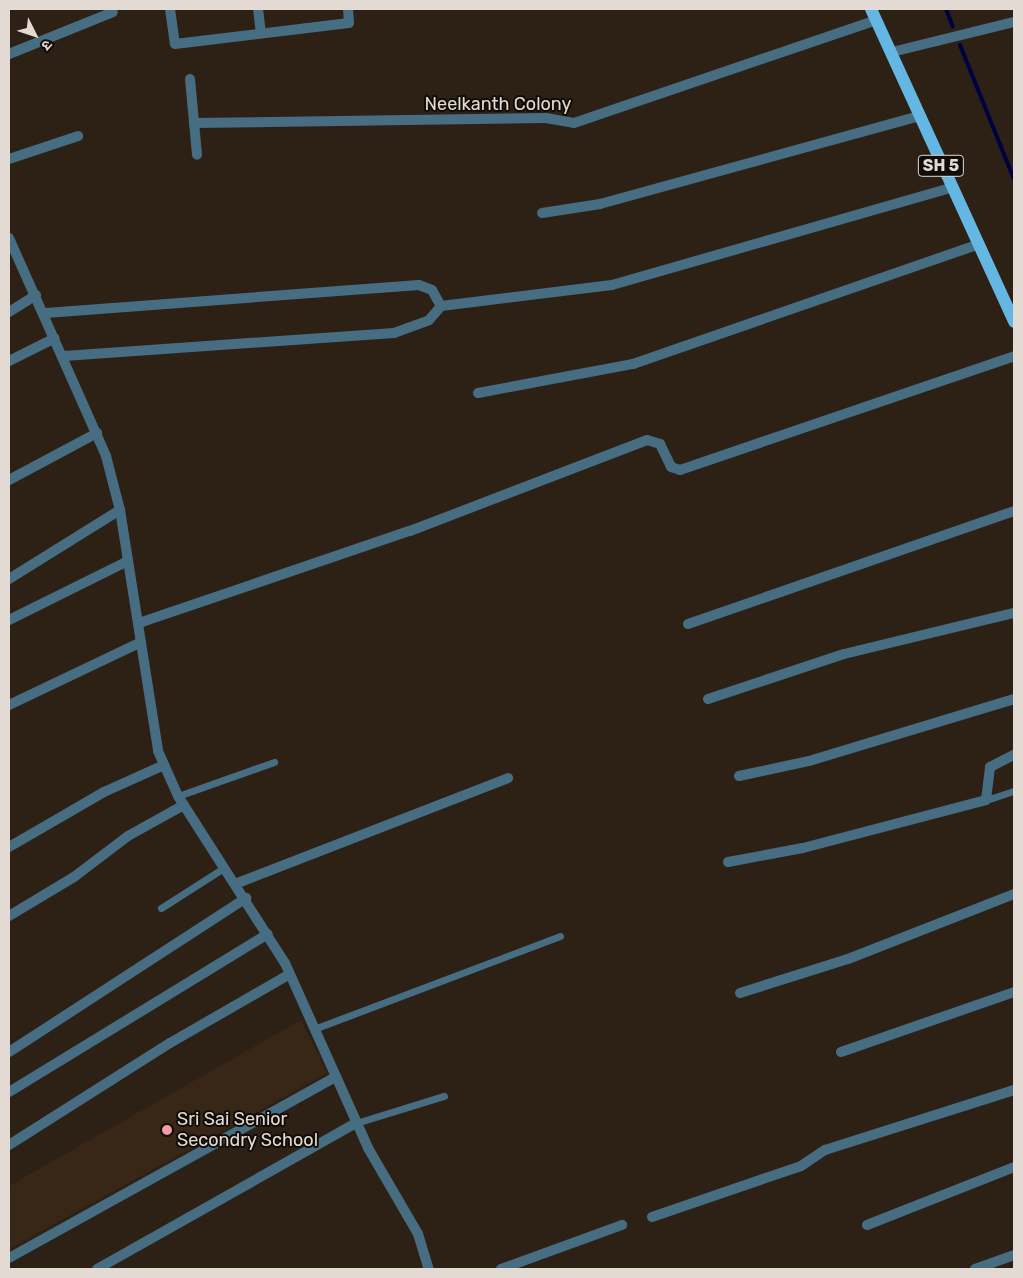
<!DOCTYPE html>
<meta charset="utf-8">
<style>
body{margin:0}
#map{position:relative;width:1023px;height:1278px;overflow:hidden;background:#2d2116;font-family:Rubik,"Noto Sans Devanagari",sans-serif}
div>[style]{position:absolute}
.built>*{inset:0;background:#382717}
.stream>*{height:4px;margin:-2px;padding:0 2px;transform-origin:2px;border-radius:2px;background:#000040}
.service>*{height:7px;margin:-3.5px;padding:0 3.5px;transform-origin:3.5px;border-radius:3.5px;background:#476d82}
.minor>*{height:10px;margin:-5px;padding:0 5px;transform-origin:5px;border-radius:5px;background:#476d82}
.primary>*{height:12px;margin:-6px;padding:0 6px;transform-origin:6px;border-radius:6px;background:#64b7e2}
.dots>*{width:14px;height:14px;translate:-50% -50%;box-sizing:border-box;border:2px solid #110c07;border-radius:50%}
span{translate:-50% -50%;white-space:nowrap;text-align:center;line-height:1.15;-webkit-text-stroke:4px #110c07;paint-order:stroke}
.shield-label span{padding:1px 4px;background:#110c07;border:1px solid;border-radius:4px;-webkit-text-stroke-width:0}
.shield-label{font-size:16px;color:#e3dad3;font-weight:700}
.street-label{font-size:18px;color:#e3dad3}
.poi-label{font-size:18px;color:#e3dad3}
.left{translate:0 -50%;text-align:left}
.frame{position:absolute;inset:0;border:10px solid #e3dad3;pointer-events:none}
.north{position:absolute;left:10px;top:10px;width:50px;height:50px;-webkit-text-stroke:4px #110c07;paint-order:stroke;rotate:131deg;font-size:14px;font-weight:700;line-height:20px;text-align:center;color:#e3dad3}
.north::after{content:'';display:block;margin:auto;width:18px;height:22px;background:#e3dad3;clip-path:polygon(50% 0,100% 100%,50% 72%,0 100%)}
</style>
<div id="map">
<div class="built">
<i style="clip-path:polygon(301px 1020px,327px 1073px,9px 1249px,9px 1186px)"></i>
</div>
<div class="stream">
<i style="left:946px;top:9px;width:19px;rotate:69deg"></i>
<i style="left:960px;top:45px;width:144px;rotate:68.1deg"></i>
</div>
<div class="service">
<i style="left:178px;top:796px;width:102px;rotate:-19.5deg"></i>
<i style="left:986px;top:800px;width:29px;rotate:-18deg"></i>
<i style="left:161px;top:908px;width:72px;rotate:-32.6deg"></i>
<i style="left:314px;top:1029px;width:263px;rotate:-20.7deg"></i>
<i style="left:356px;top:1123px;width:92px;rotate:-17.1deg"></i>
</div>
<div class="minor">
<i style="left:170px;top:9px;width:35px;rotate:82deg"></i>
<i style="left:175px;top:44px;width:175px;rotate:-6.9deg"></i>
<i style="left:349px;top:23px;width:14px;rotate:-94deg"></i>
<i style="left:258px;top:9px;width:24px;rotate:83deg"></i>
<i style="left:892px;top:52px;width:126px;rotate:-13.8deg"></i>
<i style="left:9px;top:54px;width:112px;rotate:-22deg"></i>
<i style="left:190px;top:79px;width:76px;rotate:84.7deg"></i>
<i style="left:194px;top:123px;width:352px;rotate:-0.8deg"></i>
<i style="left:546px;top:118px;width:28px;rotate:10deg"></i>
<i style="left:574px;top:123px;width:319px;rotate:-18.8deg"></i>
<i style="left:9px;top:159px;width:73px;rotate:-18.4deg"></i>
<i style="left:542px;top:213px;width:59px;rotate:-8.8deg"></i>
<i style="left:600px;top:204px;width:331px;rotate:-15.4deg"></i>
<i style="left:9px;top:238px;width:239px;rotate:66deg"></i>
<i style="left:106px;top:456px;width:56px;rotate:75.5deg"></i>
<i style="left:120px;top:510px;width:244px;rotate:81deg"></i>
<i style="left:158px;top:751px;width:49px;rotate:66deg"></i>
<i style="left:178px;top:796px;width:198px;rotate:57.4deg"></i>
<i style="left:285px;top:963px;width:203px;rotate:65.8deg"></i>
<i style="left:368px;top:1148px;width:99px;rotate:59.8deg"></i>
<i style="left:418px;top:1234px;width:37px;rotate:73deg"></i>
<i style="left:9px;top:312px;width:32px;rotate:-32deg"></i>
<i style="left:46px;top:313px;width:374px;rotate:-4.3deg"></i>
<i style="left:419px;top:285px;width:14px;rotate:21deg"></i>
<i style="left:432px;top:290px;width:18px;rotate:61deg"></i>
<i style="left:64px;top:356px;width:331px;rotate:-4deg"></i>
<i style="left:394px;top:333px;width:37px;rotate:-20deg"></i>
<i style="left:429px;top:320px;width:18px;rotate:-49deg"></i>
<i style="left:441px;top:306px;width:172px;rotate:-7deg"></i>
<i style="left:612px;top:285px;width:353px;rotate:-16deg"></i>
<i style="left:9px;top:361px;width:51px;rotate:-26.6deg"></i>
<i style="left:478px;top:393px;width:158px;rotate:-10.6deg"></i>
<i style="left:633px;top:364px;width:366px;rotate:-19.1deg"></i>
<i style="left:9px;top:480px;width:100px;rotate:-28.1deg"></i>
<i style="left:9px;top:579px;width:131px;rotate:-31.9deg"></i>
<i style="left:9px;top:620px;width:133px;rotate:-26.4deg"></i>
<i style="left:139px;top:623px;width:286px;rotate:-18.8deg"></i>
<i style="left:410px;top:531px;width:254px;rotate:-21deg"></i>
<i style="left:647px;top:440px;width:14px;rotate:17deg"></i>
<i style="left:660px;top:444px;width:25px;rotate:64deg"></i>
<i style="left:671px;top:467px;width:9px;rotate:18deg"></i>
<i style="left:680px;top:470px;width:353px;rotate:-18.8deg"></i>
<i style="left:688px;top:624px;width:345px;rotate:-19.1deg"></i>
<i style="left:708px;top:699px;width:143px;rotate:-18.3deg"></i>
<i style="left:844px;top:654px;width:175px;rotate:-13.6deg"></i>
<i style="left:9px;top:705px;width:146px;rotate:-25.5deg"></i>
<i style="left:739px;top:776px;width:72px;rotate:-12.1deg"></i>
<i style="left:809px;top:761px;width:214px;rotate:-16.8deg"></i>
<i style="left:9px;top:847px;width:110px;rotate:-30.1deg"></i>
<i style="left:104px;top:792px;width:66px;rotate:-24.2deg"></i>
<i style="left:728px;top:862px;width:76px;rotate:-10.6deg"></i>
<i style="left:803px;top:848px;width:189px;rotate:-14.7deg"></i>
<i style="left:986px;top:800px;width:33px;rotate:-83deg"></i>
<i style="left:990px;top:767px;width:27px;rotate:-27deg"></i>
<i style="left:235px;top:884px;width:293px;rotate:-21.2deg"></i>
<i style="left:9px;top:916px;width:76px;rotate:-31deg"></i>
<i style="left:74px;top:877px;width:68px;rotate:-37.2deg"></i>
<i style="left:128px;top:836px;width:64px;rotate:-29deg"></i>
<i style="left:740px;top:993px;width:113px;rotate:-17.5deg"></i>
<i style="left:848px;top:959px;width:178px;rotate:-21.4deg"></i>
<i style="left:9px;top:1052px;width:283px;rotate:-33deg"></i>
<i style="left:841px;top:1052px;width:183px;rotate:-19.1deg"></i>
<i style="left:9px;top:1092px;width:303px;rotate:-31.4deg"></i>
<i style="left:9px;top:1145px;width:191px;rotate:-32.4deg"></i>
<i style="left:170px;top:1043px;width:138px;rotate:-29.9deg"></i>
<i style="left:652px;top:1217px;width:157px;rotate:-18.9deg"></i>
<i style="left:801px;top:1166px;width:29px;rotate:-34deg"></i>
<i style="left:825px;top:1150px;width:198px;rotate:-17.6deg"></i>
<i style="left:867px;top:1225px;width:158px;rotate:-21.5deg"></i>
<i style="left:9px;top:1258px;width:373px;rotate:-29deg"></i>
<i style="left:97px;top:1269px;width:297px;rotate:-29.4deg"></i>
<i style="left:501px;top:1269px;width:129px;rotate:-20deg"></i>
<i style="left:975px;top:1269px;width:41px;rotate:-19.7deg"></i>
</div>
<div class="primary">
<i style="left:871px;top:9px;width:344px;rotate:65.4deg"></i>
</div>
<div class="dots">
<i style="left:167px;top:1130px;background:#f39aaa"></i>
</div>
<div class="shield-label">
<span style="left:941px;top:166px">SH 5</span>
</div>
<div class="street-label">
<span style="left:498px;top:104px">Neelkanth Colony</span>
</div>
<div class="poi-label">
<span class="left" style="left:177px;top:1130px">Sri Sai Senior<br>Secondry School</span>
</div>
<div class="frame"></div>
<div class="north">उ</div>
</div>
